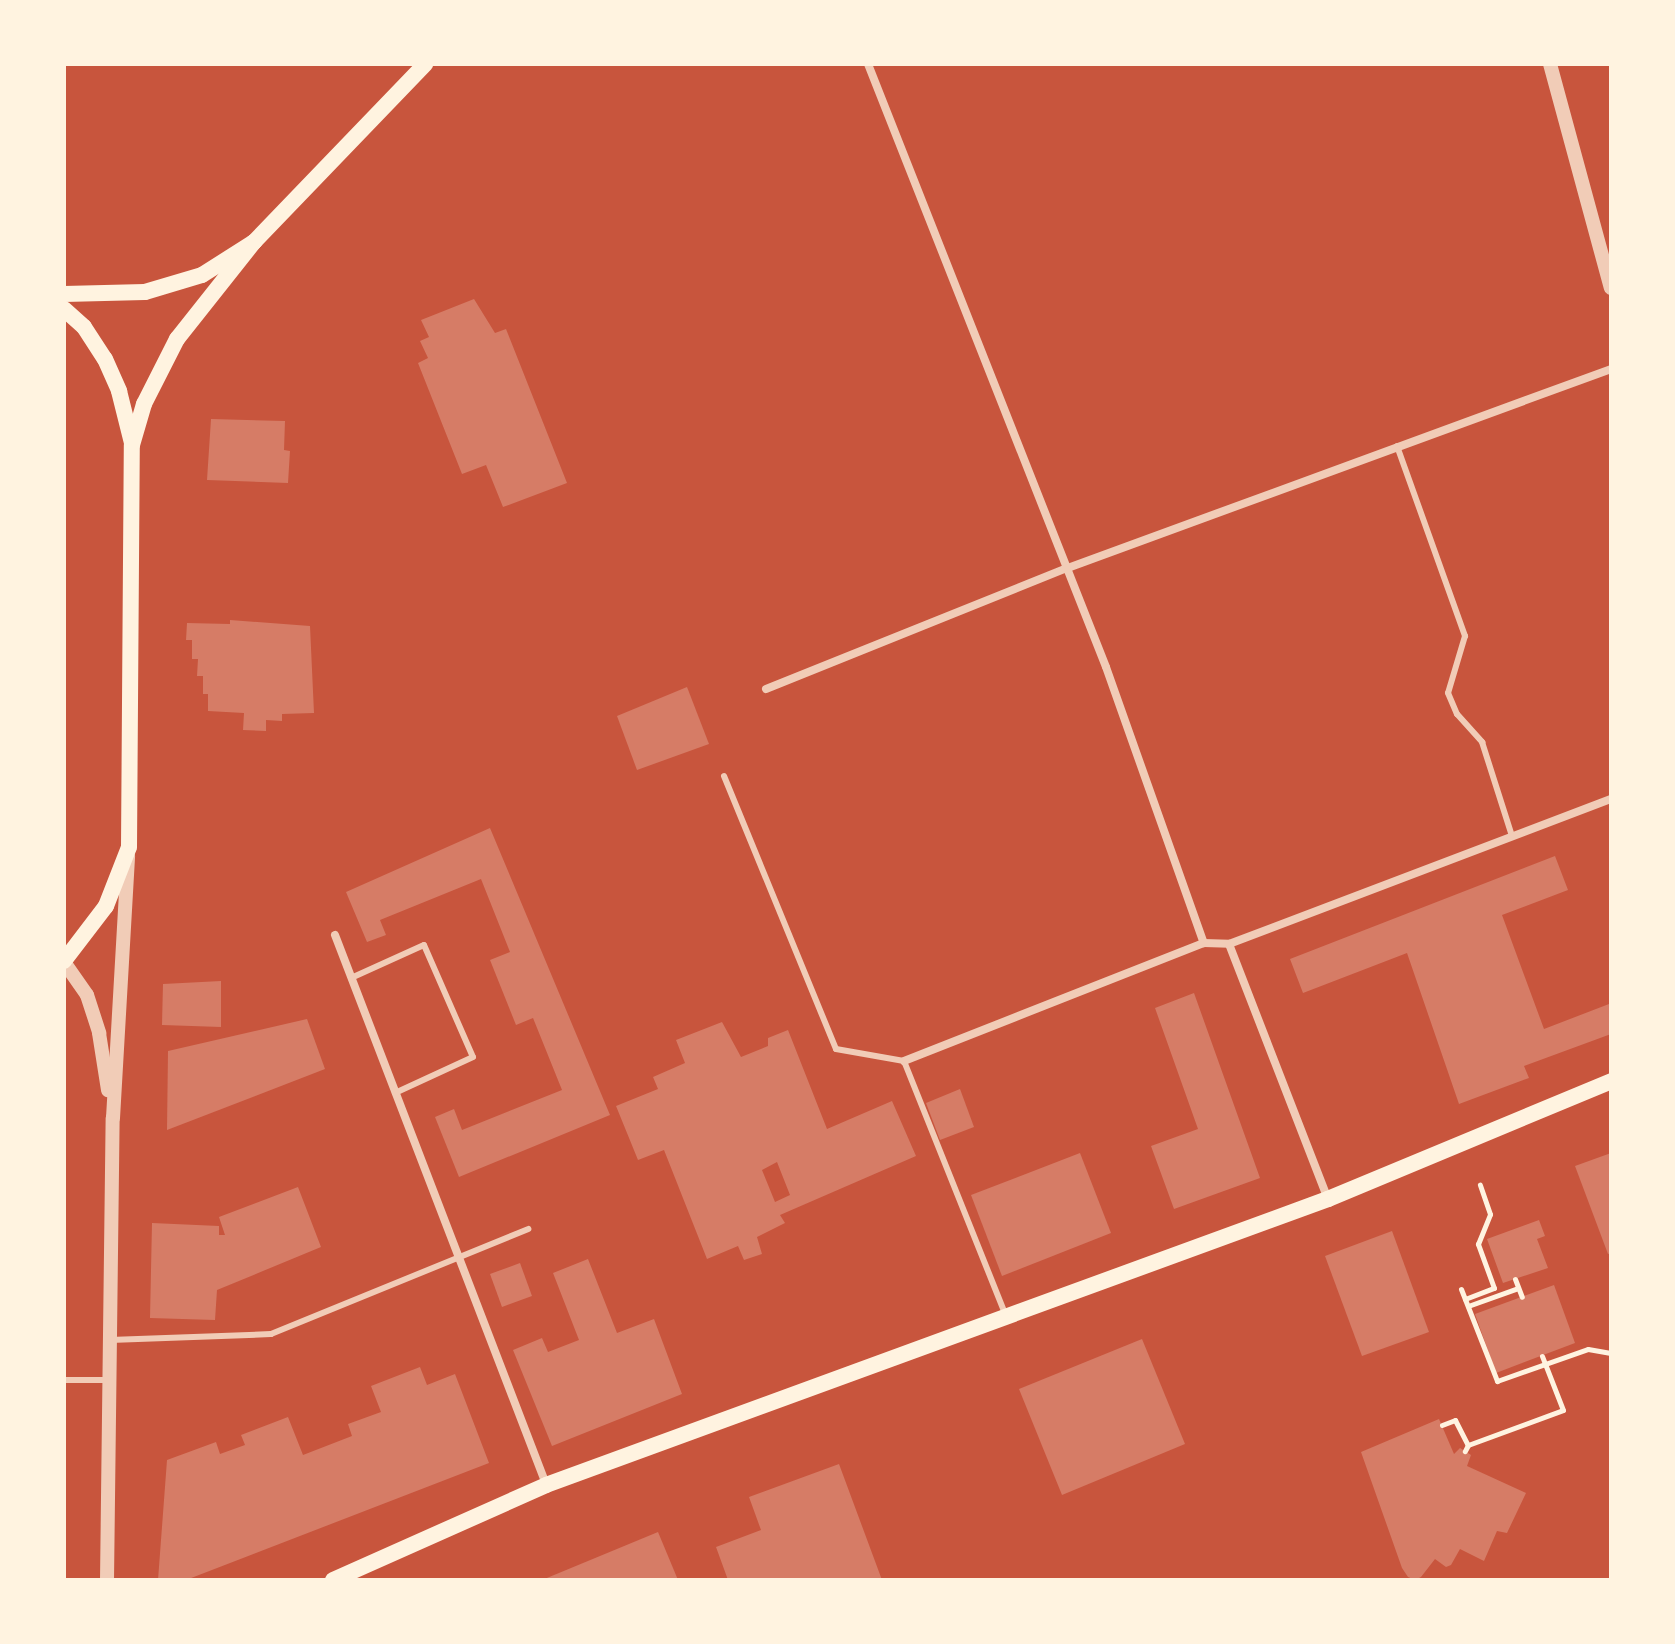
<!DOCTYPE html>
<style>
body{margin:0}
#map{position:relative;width:1675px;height:1644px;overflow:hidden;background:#c8553d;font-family:"Libre Baskerville",serif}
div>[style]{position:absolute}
.building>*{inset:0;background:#d67c66}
.path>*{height:5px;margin:-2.5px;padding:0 2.5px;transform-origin:2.5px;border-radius:2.5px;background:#fff3e0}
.service>*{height:6px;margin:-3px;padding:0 3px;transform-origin:3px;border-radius:3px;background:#f1ccb7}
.minor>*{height:8px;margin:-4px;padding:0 4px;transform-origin:4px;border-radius:4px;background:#f1ccb7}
.tertiary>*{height:14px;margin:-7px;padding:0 7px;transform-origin:7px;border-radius:7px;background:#f1ccb7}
.secondary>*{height:16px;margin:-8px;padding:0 8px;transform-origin:8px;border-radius:8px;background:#fff3e0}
span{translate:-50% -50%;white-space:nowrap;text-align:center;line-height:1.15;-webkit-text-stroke:8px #fff3e0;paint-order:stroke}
.frame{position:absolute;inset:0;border:66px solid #fff3e0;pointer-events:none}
</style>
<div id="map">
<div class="building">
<i style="clip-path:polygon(474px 299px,495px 333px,506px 329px,567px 483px,503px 507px,486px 465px,462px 474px,418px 363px,428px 358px,420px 341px,429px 337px,421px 320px)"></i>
<i style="clip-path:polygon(211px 419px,285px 421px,284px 450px,290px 451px,288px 483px,207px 480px)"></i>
<i style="clip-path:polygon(230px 620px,310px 626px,314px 713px,282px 714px,282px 721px,266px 720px,266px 731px,243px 730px,244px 713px,208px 711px,208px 694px,203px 694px,203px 676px,197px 676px,198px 659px,192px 659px,192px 640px,186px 640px,187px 623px,230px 624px)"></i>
<i style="clip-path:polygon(687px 687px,709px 744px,637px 770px,617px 716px)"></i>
<i style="clip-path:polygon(490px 828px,610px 1115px,459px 1177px,435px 1117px,454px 1109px,462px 1130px,562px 1090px,533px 1018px,516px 1025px,490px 960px,510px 952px,481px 879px,380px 920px,386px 935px,367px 942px,346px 892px)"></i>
<i style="clip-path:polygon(1555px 856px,1568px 890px,1502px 915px,1544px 1029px,1609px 1004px,1611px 1034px,1524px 1066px,1529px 1078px,1459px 1104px,1407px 953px,1303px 993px,1290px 959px)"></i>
<i style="clip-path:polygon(221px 981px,221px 1027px,162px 1025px,163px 984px)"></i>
<i style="clip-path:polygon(1194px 993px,1260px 1178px,1174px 1209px,1151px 1146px,1198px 1129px,1155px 1008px)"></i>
<i style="clip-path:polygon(307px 1019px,325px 1069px,167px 1130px,168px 1051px)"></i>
<i style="clip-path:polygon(evenodd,722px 1022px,741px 1057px,768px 1046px,768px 1038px,788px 1030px,827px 1129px,892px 1101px,916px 1156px,780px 1215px,785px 1223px,757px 1237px,762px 1254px,744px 1260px,738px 1246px,707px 1259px,664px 1150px,638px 1160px,616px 1106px,658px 1089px,653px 1077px,685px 1063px,676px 1040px,722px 1022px,777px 1162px,790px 1195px,775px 1202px,762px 1170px,777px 1162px)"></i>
<i style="clip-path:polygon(960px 1089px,974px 1127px,940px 1140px,926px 1103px)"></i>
<i style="clip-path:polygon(1080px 1153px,1111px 1233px,1002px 1276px,971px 1195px)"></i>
<i style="clip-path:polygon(1611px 1153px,1611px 1253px,1608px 1254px,1575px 1166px)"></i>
<i style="clip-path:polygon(298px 1187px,321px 1247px,217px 1290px,215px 1320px,150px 1318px,152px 1223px,219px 1226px,219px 1235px,225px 1235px,219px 1217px)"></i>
<i style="clip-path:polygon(1539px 1220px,1545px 1236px,1537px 1239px,1548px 1268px,1503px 1283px,1487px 1239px)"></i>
<i style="clip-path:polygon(1392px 1231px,1429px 1332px,1362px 1356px,1325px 1256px)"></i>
<i style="clip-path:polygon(588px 1259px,617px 1333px,654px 1319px,682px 1394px,552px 1446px,513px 1350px,542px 1338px,548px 1352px,579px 1340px,553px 1273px)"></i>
<i style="clip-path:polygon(520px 1263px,532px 1296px,502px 1307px,490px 1274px)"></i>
<i style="clip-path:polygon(1554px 1285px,1575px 1343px,1496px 1373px,1475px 1314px)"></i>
<i style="clip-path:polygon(1142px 1339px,1185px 1444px,1062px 1495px,1019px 1389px)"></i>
<i style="clip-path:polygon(420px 1367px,427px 1385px,455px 1374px,489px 1463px,186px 1580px,158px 1580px,167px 1460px,216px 1442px,220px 1454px,245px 1445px,241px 1435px,288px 1417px,303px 1455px,352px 1436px,348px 1424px,381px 1412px,371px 1386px)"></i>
<i style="clip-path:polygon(1439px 1419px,1454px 1454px,1460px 1448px,1471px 1455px,1467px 1466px,1526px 1493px,1507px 1533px,1497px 1531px,1484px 1561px,1460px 1549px,1451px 1565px,1446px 1567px,1435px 1559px,1421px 1577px,1415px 1580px,1408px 1577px,1402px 1568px,1361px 1452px)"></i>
<i style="clip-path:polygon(839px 1464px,882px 1580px,728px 1580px,716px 1547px,761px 1530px,749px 1497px)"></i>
<i style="clip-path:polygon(658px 1532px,678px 1580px,542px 1580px)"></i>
</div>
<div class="path">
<i style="left:1515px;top:1279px;width:19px;rotate:69deg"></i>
<i style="left:1461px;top:1289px;width:99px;rotate:68.6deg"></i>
<i style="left:1497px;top:1381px;width:96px;rotate:-19.4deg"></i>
<i style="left:1588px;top:1349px;width:23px;rotate:10deg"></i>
<i style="left:1465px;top:1299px;width:31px;rotate:-21deg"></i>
<i style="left:1494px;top:1288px;width:47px;rotate:-110deg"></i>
<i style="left:1478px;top:1244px;width:32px;rotate:-68deg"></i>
<i style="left:1490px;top:1214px;width:31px;rotate:-109deg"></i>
<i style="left:1468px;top:1306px;width:53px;rotate:-19.8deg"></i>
<i style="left:1442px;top:1425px;width:14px;rotate:-21deg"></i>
<i style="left:1455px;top:1420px;width:28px;rotate:63deg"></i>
<i style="left:1468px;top:1445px;width:7px;rotate:117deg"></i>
<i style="left:1468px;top:1445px;width:101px;rotate:-20.2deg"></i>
<i style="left:1563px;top:1410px;width:58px;rotate:-111.3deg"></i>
</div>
<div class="service">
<i style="left:1397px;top:446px;width:202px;rotate:70.3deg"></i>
<i style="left:1465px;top:636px;width:59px;rotate:106.6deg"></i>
<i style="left:1448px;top:693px;width:23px;rotate:67deg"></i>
<i style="left:1457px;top:714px;width:38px;rotate:48deg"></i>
<i style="left:1482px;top:742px;width:99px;rotate:72.3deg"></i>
<i style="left:724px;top:776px;width:295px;rotate:67.7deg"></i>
<i style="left:836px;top:1049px;width:69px;rotate:10deg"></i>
<i style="left:904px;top:1061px;width:271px;rotate:68.2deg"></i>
<i style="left:351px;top:978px;width:80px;rotate:-24.3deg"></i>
<i style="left:424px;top:945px;width:122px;rotate:66.4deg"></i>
<i style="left:473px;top:1057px;width:86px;rotate:155.2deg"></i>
<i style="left:110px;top:1340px;width:161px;rotate:-2.1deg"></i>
<i style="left:271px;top:1334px;width:278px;rotate:-22.2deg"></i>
<i style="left:64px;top:1380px;width:44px"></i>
</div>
<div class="minor">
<i style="left:868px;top:64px;width:648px;rotate:68.46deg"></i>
<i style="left:1106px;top:667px;width:293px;rotate:70.5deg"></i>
<i style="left:766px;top:689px;width:322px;rotate:-21.9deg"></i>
<i style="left:1065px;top:569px;width:581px;rotate:-20.12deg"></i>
<i style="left:335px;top:935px;width:588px;rotate:68.98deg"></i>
<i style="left:1229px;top:944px;width:274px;rotate:68.8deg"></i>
<i style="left:904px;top:1061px;width:322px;rotate:-21.5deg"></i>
<i style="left:1204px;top:943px;width:25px;rotate:2deg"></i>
<i style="left:1229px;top:944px;width:409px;rotate:-20.8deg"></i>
</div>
<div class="tertiary">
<i style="left:1550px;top:64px;width:232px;rotate:74.8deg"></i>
<i style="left:64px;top:962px;width:40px;rotate:55.1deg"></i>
<i style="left:87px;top:995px;width:40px;rotate:72deg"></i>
<i style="left:99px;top:1033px;width:58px;rotate:81deg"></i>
<i style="left:107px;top:1580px;width:462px;rotate:-89.3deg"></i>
<i style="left:113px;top:1118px;width:262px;rotate:-86.7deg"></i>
</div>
<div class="secondary">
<i style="left:64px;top:294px;width:81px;rotate:-1.4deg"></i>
<i style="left:145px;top:292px;width:59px;rotate:-16.6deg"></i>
<i style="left:202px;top:275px;width:62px;rotate:-32.4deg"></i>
<i style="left:254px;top:242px;width:247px;rotate:-46.1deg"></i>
<i style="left:64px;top:309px;width:27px;rotate:42deg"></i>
<i style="left:84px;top:327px;width:38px;rotate:57deg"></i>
<i style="left:105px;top:359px;width:35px;rotate:66deg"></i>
<i style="left:119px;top:391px;width:54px;rotate:76deg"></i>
<i style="left:64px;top:961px;width:69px;rotate:-52.6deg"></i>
<i style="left:106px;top:906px;width:63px;rotate:-68.7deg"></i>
<i style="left:129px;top:847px;width:402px;rotate:-89.6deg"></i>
<i style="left:132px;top:445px;width:43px;rotate:-73.7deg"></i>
<i style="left:144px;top:404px;width:73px;rotate:-63.1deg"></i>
<i style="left:177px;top:339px;width:124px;rotate:-51.6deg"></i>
<i style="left:333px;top:1580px;width:233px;rotate:-24deg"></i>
<i style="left:546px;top:1485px;width:833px;rotate:-20.09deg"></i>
<i style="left:1328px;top:1199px;width:307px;rotate:-22.6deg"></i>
</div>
<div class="frame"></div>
</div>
